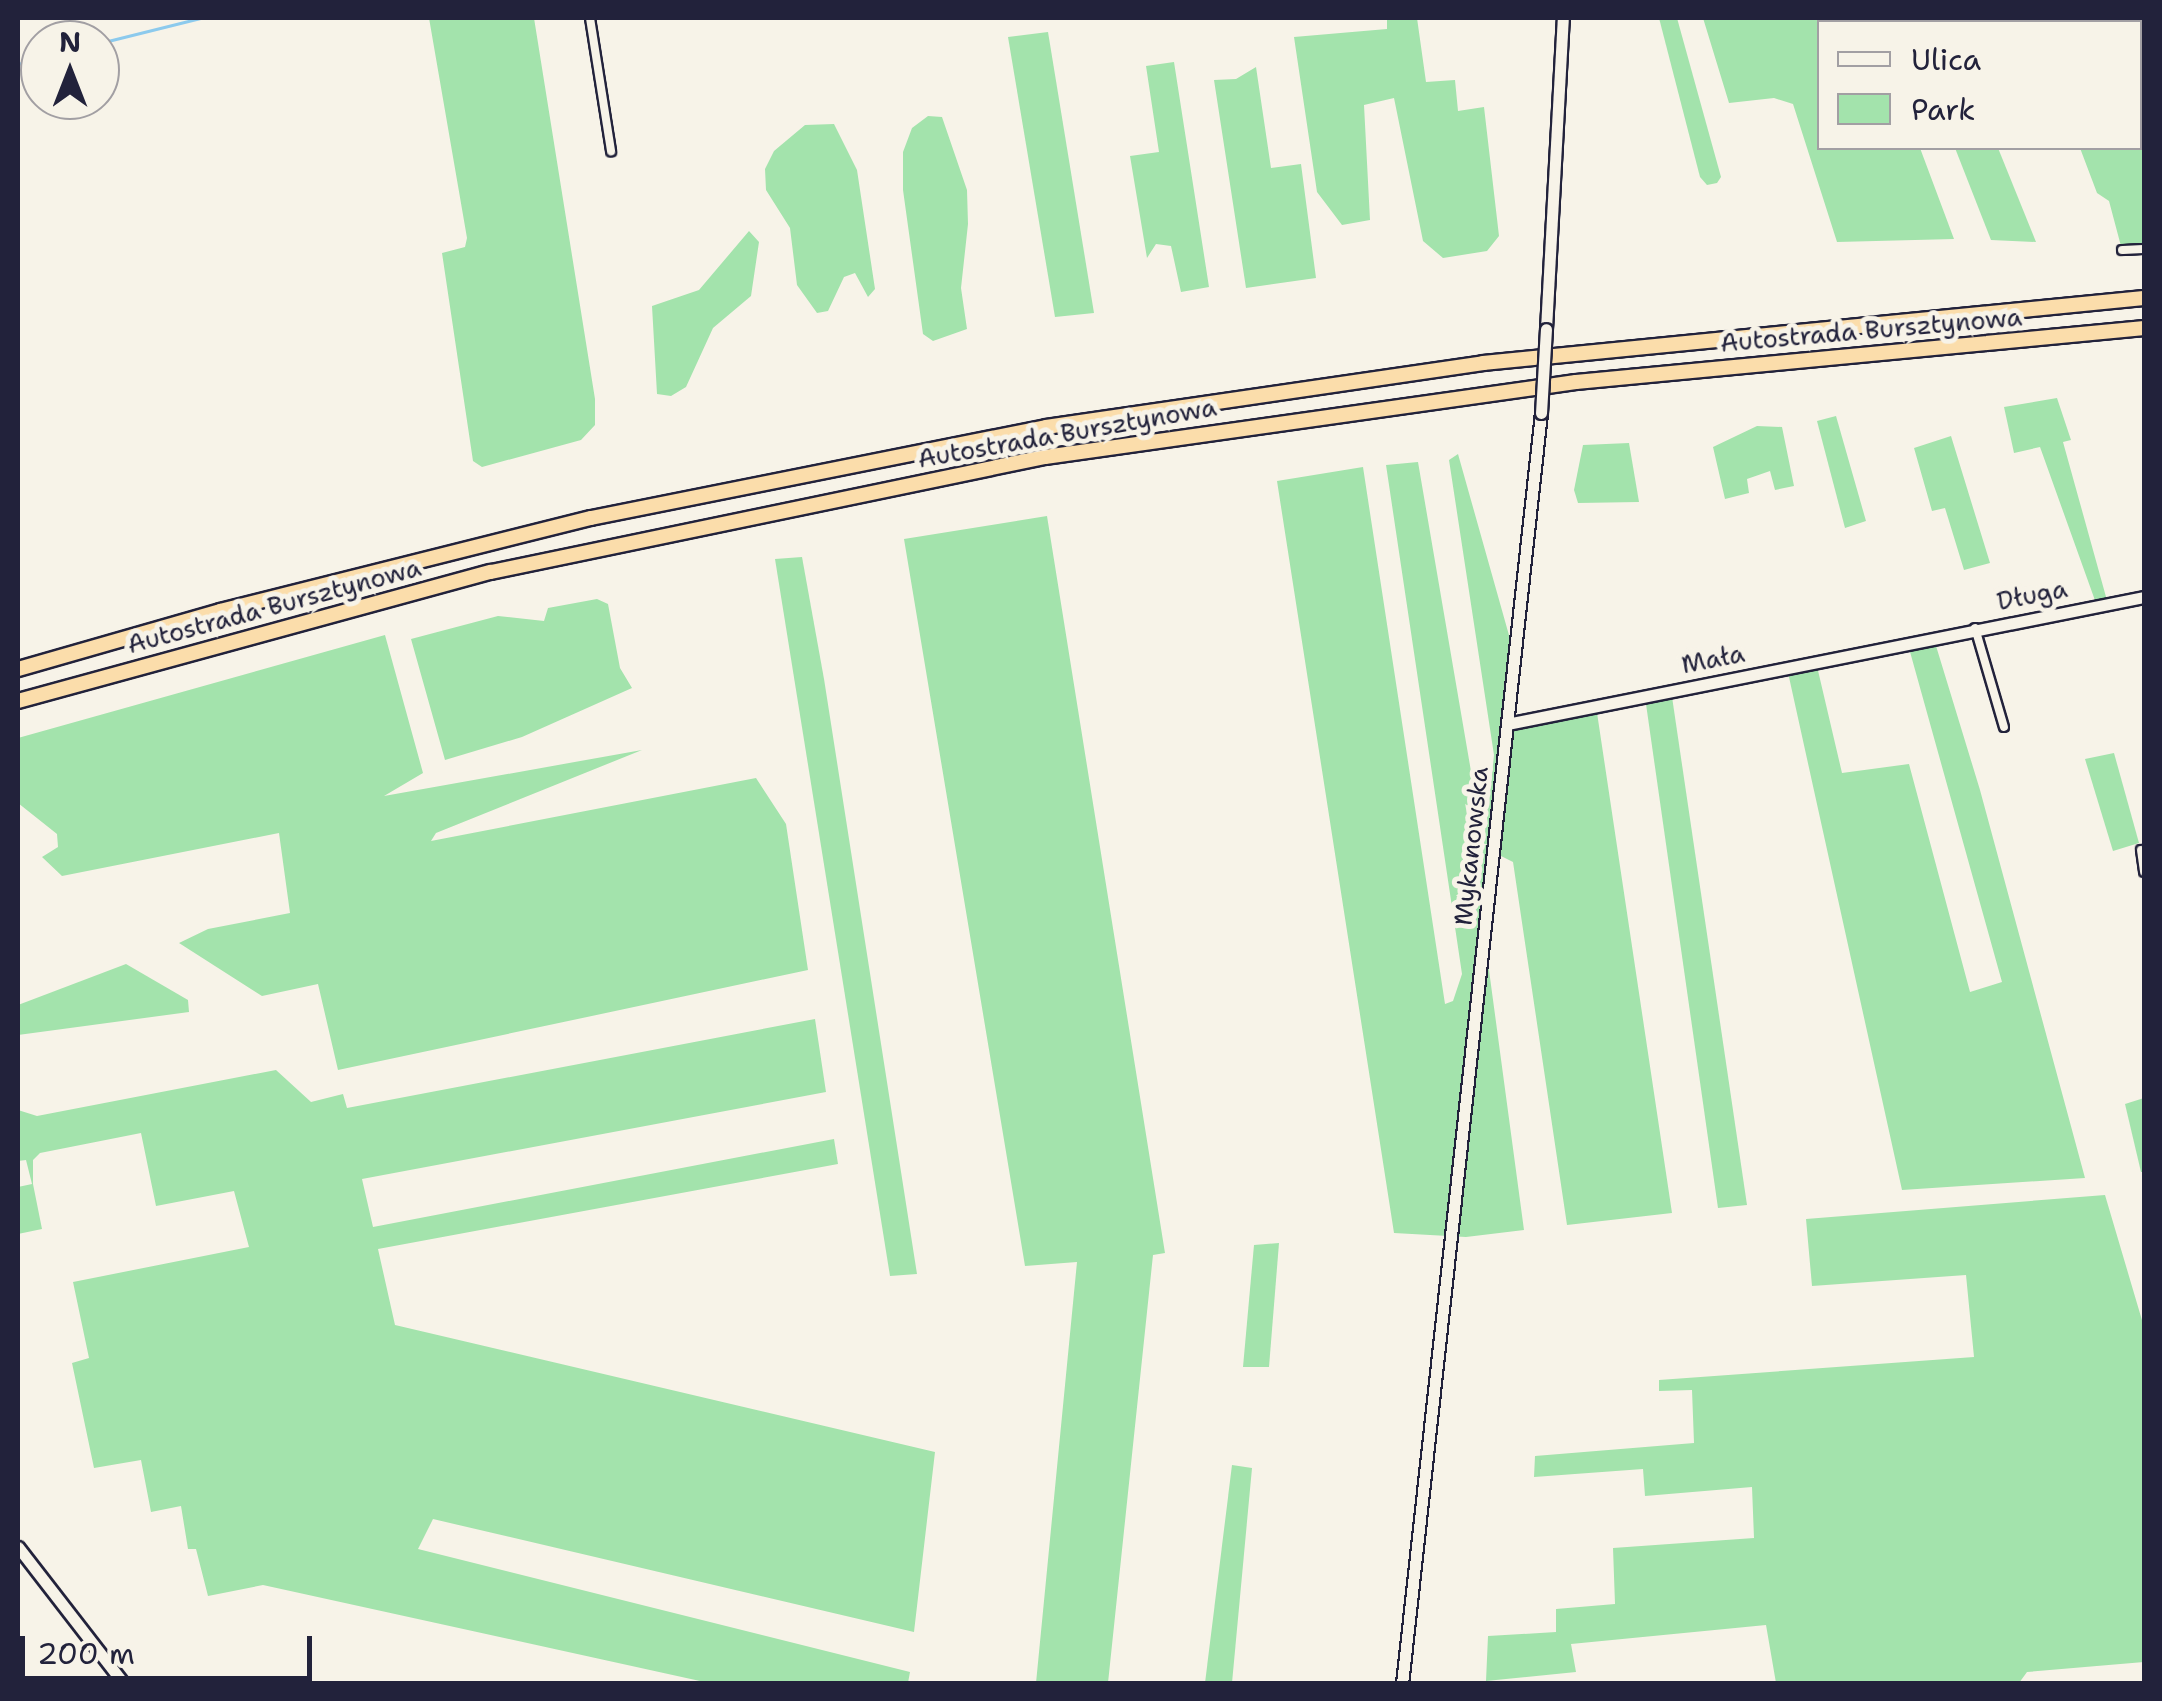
<!DOCTYPE html>
<meta charset="utf-8">
<style>
body{margin:0}
#map{position:relative;width:2162px;height:1701px;overflow:hidden;background:#f7f3e8;font-family:"Shantell Sans",sans-serif}
div>[style]{position:absolute}
.green>*{inset:0;background:#a3e3ac}
.stream>*{height:2.5px;margin:-1.25px;padding:0 1.25px;transform-origin:1.25px;border-radius:1.25px;background:#8ccaed}
.roads{filter:drop-shadow(2px 0 #22223b) drop-shadow(-2px 0 #22223b) drop-shadow(0 2px #22223b) drop-shadow(0 -2px #22223b)}
.street>*{height:8px;margin:-4px;padding:0 4px;transform-origin:4px;border-radius:4px;background:#f7f3e8}
.secondary>*{height:11px;margin:-5.5px;padding:0 5.5px;transform-origin:5.5px;border-radius:5.5px;background:#f7f3e8}
.highway>*{height:14px;margin:-7px;padding:0 7px;transform-origin:7px;border-radius:7px;background:#fbddab}
.bridges{filter:drop-shadow(2px 0 #22223b) drop-shadow(-2px 0 #22223b) drop-shadow(0 2px #22223b) drop-shadow(0 -2px #22223b)}
.secondary-bridge>*{height:11px;margin:-5.5px;padding:0 5.5px;transform-origin:5.5px;border-radius:5.5px;background:#f7f3e8}
span{translate:-50% -50%;white-space:nowrap;text-align:center;line-height:1.15;-webkit-text-stroke:10px #f7f3e8;paint-order:stroke}
.street-label{font-size:25px;color:#22223b}
.frame{position:absolute;inset:0;border:20px solid #22223b;pointer-events:none}
.legend{position:absolute;left:1817px;top:20px;width:325px;height:130px;box-sizing:border-box;background:#f7f3e8;border:2px solid #a29fa3;margin:0;padding:12px 18px;list-style:none;font-size:30px;color:#22223b}
.legend li{display:flex;align-items:center;gap:20px;height:50px}
.legend b{width:50px;border:2px solid #a29fa3}
.north{position:absolute;left:20px;top:20px;width:100px;height:100px;box-sizing:border-box;background:#f7f3e8;border:2px solid #a29fa3;border-radius:50%;rotate:0deg;font-size:28px;font-weight:700;line-height:40px;text-align:center;color:#22223b}
.north::after{content:'';display:block;margin:auto;width:35px;height:45px;background:#22223b;clip-path:polygon(50% 0,100% 100%,50% 72%,0 100%)}
.scale{position:absolute;left:20px;top:1636px;width:292px;height:45px;box-sizing:border-box;border:5px solid #22223b;border-top:0;padding-left:12px;font-size:30px;line-height:35px;white-space:nowrap;color:#22223b;-webkit-text-stroke:8px #f7f3e8;paint-order:stroke}
</style>
<div id="map">
<div class="green">
<i style="clip-path:polygon(429px 18px,534px 18px,595px 399px,595px 425px,581px 440px,482px 467px,473px 461px,442px 253px,465px 247px,467px 238px)"></i>
<i style="clip-path:polygon(1387px 18px,1417px 18px,1426px 82px,1455px 80px,1458px 111px,1484px 107px,1499px 236px,1487px 251px,1443px 258px,1423px 241px,1394px 98px,1364px 105px,1370px 220px,1342px 225px,1317px 192px,1294px 37px,1387px 29px)"></i>
<i style="clip-path:polygon(1659px 18px,1677px 18px,1721px 177px,1717px 183px,1707px 185px,1700px 177px)"></i>
<i style="clip-path:polygon(1703px 18px,1872px 18px,1874px 22px,1820px 22px,1820px 148px,1920px 148px,1954px 239px,1837px 242px,1793px 104px,1774px 98px,1729px 103px)"></i>
<i style="clip-path:polygon(2032px 18px,2143px 18px,2144px 249px,2122px 250px,2109px 201px,2097px 193px,2080px 148px,2140px 148px,2140px 22px)"></i>
<i style="clip-path:polygon(1048px 32px,1094px 313px,1055px 317px,1008px 37px)"></i>
<i style="clip-path:polygon(1174px 62px,1209px 287px,1181px 292px,1171px 246px,1156px 244px,1147px 258px,1130px 156px,1159px 152px,1146px 66px)"></i>
<i style="clip-path:polygon(1256px 67px,1271px 168px,1301px 164px,1316px 278px,1246px 288px,1214px 80px,1236px 79px)"></i>
<i style="clip-path:polygon(928px 116px,942px 117px,967px 190px,968px 224px,961px 288px,967px 329px,933px 341px,923px 334px,903px 190px,903px 152px,912px 128px)"></i>
<i style="clip-path:polygon(834px 124px,857px 170px,875px 289px,868px 297px,855px 273px,844px 277px,828px 311px,817px 313px,797px 285px,790px 228px,766px 190px,765px 169px,774px 151px,805px 125px)"></i>
<i style="clip-path:polygon(1955px 148px,1998px 148px,2036px 242px,1991px 240px)"></i>
<i style="clip-path:polygon(749px 231px,759px 242px,751px 296px,713px 328px,686px 387px,671px 396px,657px 394px,652px 306px,699px 290px)"></i>
<i style="clip-path:polygon(2057px 398px,2071px 440px,2063px 442px,2108px 604px,2097px 606px,2040px 447px,2014px 453px,2004px 407px)"></i>
<i style="clip-path:polygon(1836px 416px,1866px 521px,1845px 528px,1817px 421px)"></i>
<i style="clip-path:polygon(1757px 426px,1782px 427px,1794px 486px,1775px 490px,1770px 471px,1747px 479px,1749px 493px,1725px 499px,1713px 447px)"></i>
<i style="clip-path:polygon(1951px 436px,1990px 563px,1964px 570px,1945px 508px,1932px 511px,1914px 448px)"></i>
<i style="clip-path:polygon(1629px 443px,1639px 502px,1578px 503px,1574px 490px,1583px 445px)"></i>
<i style="clip-path:polygon(1458px 454px,1514px 653px,1507px 723px,1596px 706px,1672px 1213px,1567px 1225px,1513px 862px,1493px 852px,1484px 933px,1524px 1230px,1466px 1237px,1394px 1233px,1277px 481px,1363px 467px,1445px 1004px,1453px 1001px,1462px 974px,1386px 465px,1418px 462px,1479px 818px,1489px 804px,1494px 755px,1449px 460px)"></i>
<i style="clip-path:polygon(1047px 516px,1165px 1253px,1153px 1255px,1108px 1683px,1036px 1683px,1077px 1262px,1025px 1266px,904px 539px)"></i>
<i style="clip-path:polygon(802px 557px,824px 679px,917px 1274px,890px 1276px,775px 559px)"></i>
<i style="clip-path:polygon(597px 599px,608px 604px,620px 668px,632px 688px,522px 737px,445px 760px,411px 639px,498px 616px,544px 621px,548px 608px)"></i>
<i style="clip-path:polygon(385px 635px,423px 773px,384px 796px,642px 750px,436px 833px,431px 841px,756px 778px,786px 824px,808px 970px,338px 1070px,318px 984px,262px 996px,179px 943px,208px 929px,290px 913px,279px 833px,62px 876px,42px 857px,58px 847px,57px 834px,18px 803px,18px 738px)"></i>
<i style="clip-path:polygon(1933px 636px,1980px 790px,2085px 1178px,1902px 1190px,1787px 668px,1816px 662px,1842px 773px,1909px 764px,1970px 992px,2002px 982px,1907px 641px)"></i>
<i style="clip-path:polygon(1671px 690px,1747px 1205px,1718px 1208px,1645px 697px)"></i>
<i style="clip-path:polygon(2114px 753px,2139px 843px,2113px 851px,2085px 759px)"></i>
<i style="clip-path:polygon(126px 964px,188px 1000px,189px 1012px,18px 1035px,18px 1005px)"></i>
<i style="clip-path:polygon(815px 1019px,826px 1092px,362px 1179px,373px 1227px,834px 1139px,838px 1164px,378px 1249px,395px 1325px,935px 1452px,914px 1632px,433px 1519px,418px 1549px,910px 1672px,908px 1683px,709px 1683px,263px 1585px,208px 1596px,196px 1549px,188px 1549px,181px 1506px,151px 1512px,141px 1460px,94px 1468px,72px 1363px,89px 1358px,73px 1282px,249px 1247px,234px 1191px,156px 1206px,141px 1133px,40px 1153px,33px 1160px,33px 1184px,42px 1229px,18px 1234px,18px 1187px,32px 1184px,26px 1160px,18px 1161px,18px 1110px,37px 1116px,276px 1070px,311px 1102px,343px 1094px,347px 1108px)"></i>
<i style="clip-path:polygon(2144px 1098px,2144px 1172px,2141px 1172px,2125px 1104px)"></i>
<i style="clip-path:polygon(2105px 1195px,2144px 1327px,2144px 1662px,2027px 1672px,2019px 1683px,1776px 1683px,1766px 1625px,1571px 1644px,1576px 1672px,1486px 1681px,1488px 1636px,1556px 1632px,1556px 1609px,1615px 1604px,1613px 1548px,1754px 1538px,1752px 1487px,1645px 1496px,1643px 1469px,1534px 1477px,1535px 1456px,1694px 1443px,1692px 1390px,1659px 1391px,1659px 1380px,1974px 1357px,1966px 1275px,1812px 1286px,1806px 1219px)"></i>
<i style="clip-path:polygon(1279px 1243px,1269px 1367px,1243px 1367px,1254px 1245px)"></i>
<i style="clip-path:polygon(1232px 1465px,1252px 1468px,1232px 1683px,1205px 1683px)"></i>
</div>
<div class="stream">
<i style="left:100px;top:43px;width:103px;rotate:-14deg"></i>
<i style="left:18px;top:64px;width:23px;rotate:-15deg"></i>
</div>
<div class="roads">
<div class="street">
<i style="left:590px;top:18px;width:135px;rotate:81deg"></i>
<i style="left:2122px;top:250px;width:22px;rotate:-3deg"></i>
<i style="left:1975px;top:628px;width:103px;rotate:73.7deg"></i>
<i style="left:2141px;top:850px;width:22px;rotate:82deg"></i>
</div>
<div class="secondary">
<i style="left:1546px;top:329px;width:311px;rotate:-86.9deg"></i>
<i style="left:1507px;top:724px;width:650px;rotate:-11.28deg"></i>
<i style="left:18px;top:1547px;width:173px;rotate:52.3deg"></i>
<i style="left:1402px;top:1684px;width:1279px;rotate:-83.76deg"></i>
</div>
<div class="highway">
<i style="left:18px;top:669px;width:210px;rotate:-16deg"></i>
<i style="left:220px;top:611px;width:382px;rotate:-14.1deg"></i>
<i style="left:591px;top:518px;width:464px;rotate:-11.3deg"></i>
<i style="left:1046px;top:427px;width:442px;rotate:-8.3deg"></i>
<i style="left:1483px;top:363px;width:664px;rotate:-5.62deg"></i>
<i style="left:18px;top:701px;width:490px;rotate:-15.3deg"></i>
<i style="left:491px;top:572px;width:566px;rotate:-11.73deg"></i>
<i style="left:1045px;top:457px;width:536px;rotate:-8.04deg"></i>
<i style="left:1576px;top:382px;width:571px;rotate:-5.43deg"></i>
</div>
</div>
<div class="bridges">
<div class="secondary-bridge">
<i style="left:1541px;top:413px;width:84px;rotate:-86.6deg"></i>
</div>
</div>
<div class="street-label">
<span style="left:1871px;top:330px;rotate:-5deg">Autostrada Bursztynowa</span>
<span style="left:1067px;top:433px;rotate:-10deg">Autostrada Bursztynowa</span>
<span style="left:2032px;top:595px;rotate:-11deg">Długa</span>
<span style="left:274px;top:606px;rotate:-15deg">Autostrada Bursztynowa</span>
<span style="left:1713px;top:659px;rotate:-11deg">Mała</span>
<span style="left:1471px;top:846px;rotate:-84deg">Mykanowska</span>
</div>
<div class="frame"></div>
<ul class="legend">
<li><b style="height:12px;background:#f7f3e8"></b>Ulica</li>
<li><b style="height:28px;background:#a3e3ac"></b>Park</li>
</ul>
<div class="north">N</div>
<div class="scale">200 m</div>
</div>
